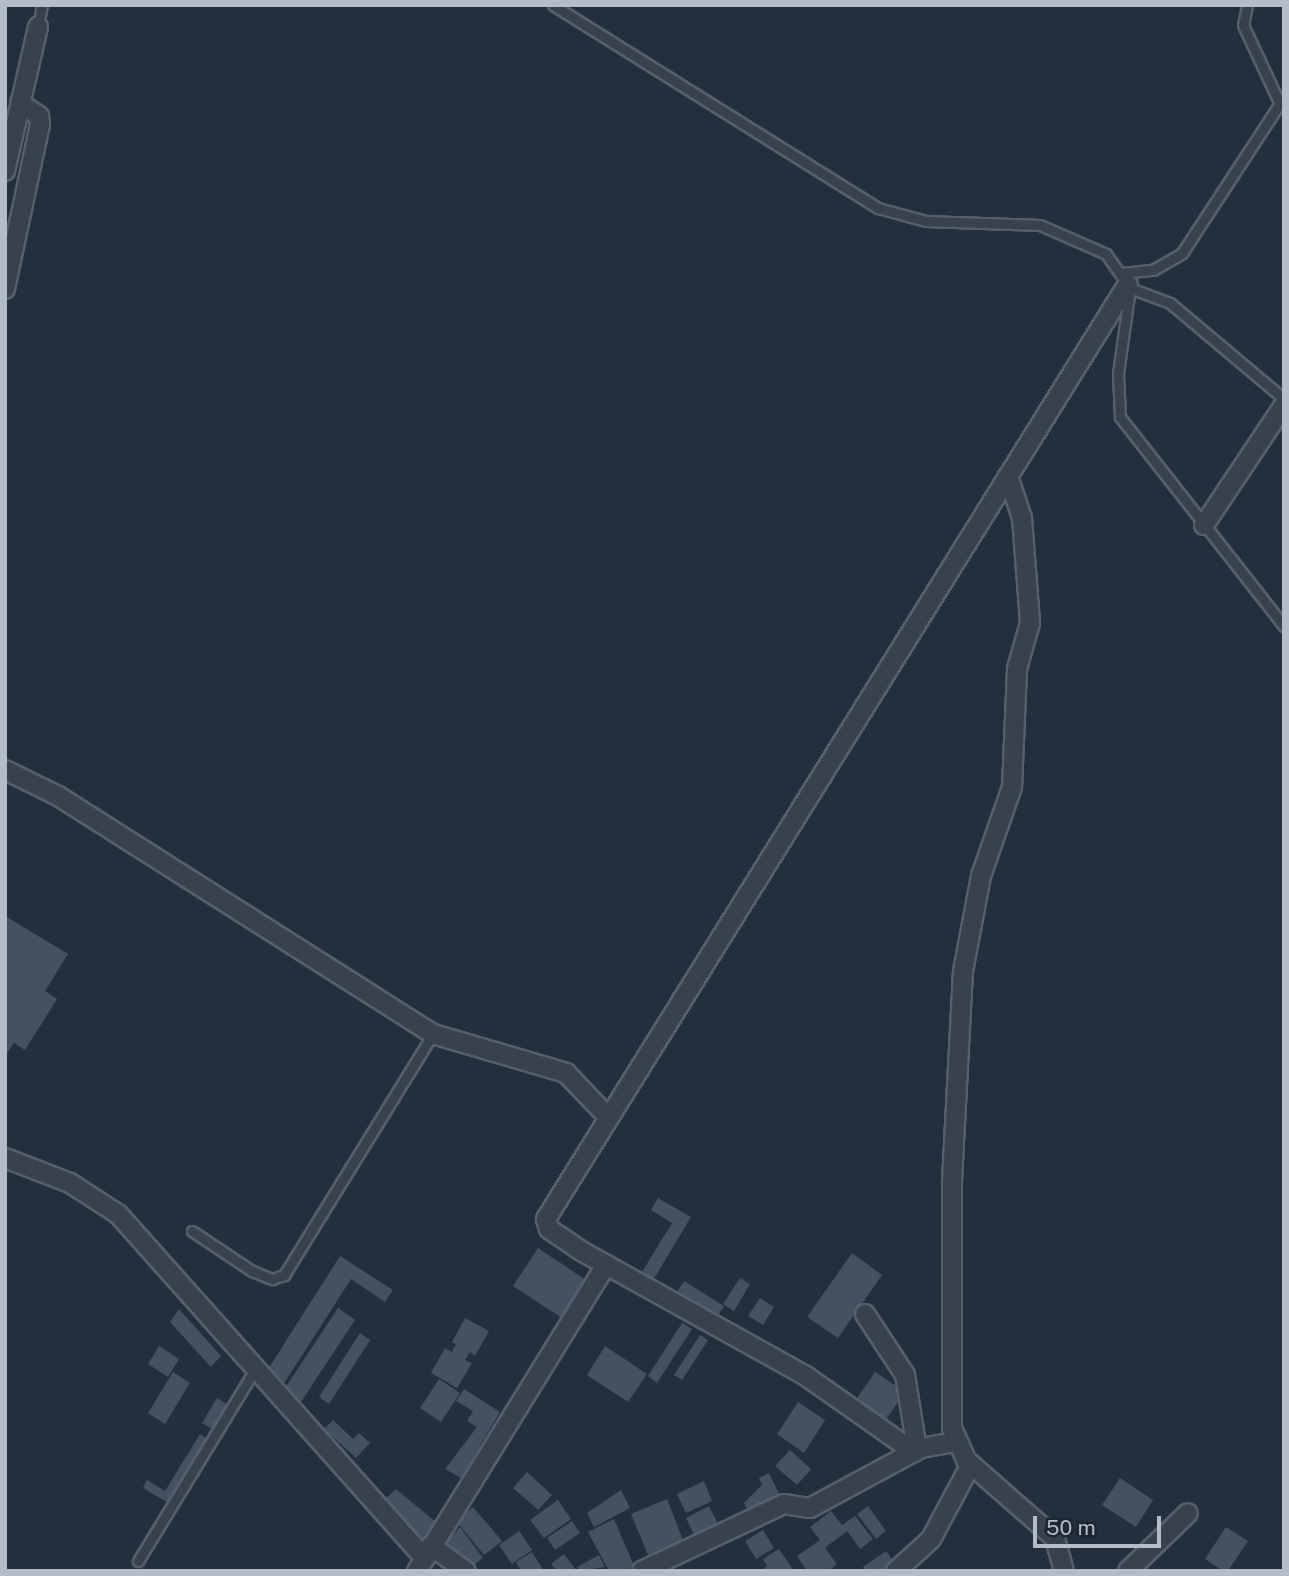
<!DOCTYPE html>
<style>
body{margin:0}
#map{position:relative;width:1289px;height:1576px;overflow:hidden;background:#242f3e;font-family:"Public Sans",sans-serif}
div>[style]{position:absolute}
.building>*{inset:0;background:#455162}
.roads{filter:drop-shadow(2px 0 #565f6c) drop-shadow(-2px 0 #565f6c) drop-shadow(0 2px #565f6c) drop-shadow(0 -2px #565f6c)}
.service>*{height:9px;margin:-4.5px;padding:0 4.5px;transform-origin:4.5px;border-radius:4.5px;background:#38414e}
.minor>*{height:18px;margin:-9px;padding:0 9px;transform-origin:9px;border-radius:9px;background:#38414e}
span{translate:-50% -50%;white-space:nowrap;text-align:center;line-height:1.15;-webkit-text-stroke:5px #1d2633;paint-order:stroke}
.frame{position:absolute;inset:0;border:7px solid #b4bcc9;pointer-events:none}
.scale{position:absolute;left:1033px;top:1516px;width:128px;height:32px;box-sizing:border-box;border:4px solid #b4bcc9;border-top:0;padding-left:9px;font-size:21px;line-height:24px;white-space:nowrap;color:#b4bcc9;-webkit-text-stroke:5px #1d2633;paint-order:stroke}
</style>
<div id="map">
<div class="building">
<i style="clip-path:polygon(5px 916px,68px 954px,45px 991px,57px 999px,25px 1050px,14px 1043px,5px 1056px)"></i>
<i style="clip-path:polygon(658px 1198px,691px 1217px,649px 1287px,637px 1280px,672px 1223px,651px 1210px)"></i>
<i style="clip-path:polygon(538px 1248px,592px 1284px,568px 1322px,513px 1286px)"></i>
<i style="clip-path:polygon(852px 1253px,882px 1275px,838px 1338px,807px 1317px)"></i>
<i style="clip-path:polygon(340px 1256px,393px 1290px,385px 1302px,351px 1279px,283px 1385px,265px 1374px)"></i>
<i style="clip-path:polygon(740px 1278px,750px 1284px,734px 1311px,723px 1304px)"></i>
<i style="clip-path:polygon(684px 1281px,724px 1306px,715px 1320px,675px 1295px)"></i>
<i style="clip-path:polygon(760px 1298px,774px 1307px,763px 1325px,748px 1316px)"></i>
<i style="clip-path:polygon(338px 1308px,355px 1320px,301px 1402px,283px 1391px)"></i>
<i style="clip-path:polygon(179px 1309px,221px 1356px,211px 1367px,170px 1322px)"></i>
<i style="clip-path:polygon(465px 1318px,489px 1331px,475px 1356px,470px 1352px,465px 1360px,472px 1363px,457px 1388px,431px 1373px,445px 1348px,452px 1352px,456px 1344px,452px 1342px)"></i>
<i style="clip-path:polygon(682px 1323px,692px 1329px,657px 1383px,648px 1376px)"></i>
<i style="clip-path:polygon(360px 1333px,370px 1340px,329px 1404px,319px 1397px)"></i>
<i style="clip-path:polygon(700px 1335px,708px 1340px,682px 1380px,674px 1375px)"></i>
<i style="clip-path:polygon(159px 1346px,179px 1359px,168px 1377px,148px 1364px)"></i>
<i style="clip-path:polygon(605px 1346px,647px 1374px,628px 1402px,587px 1375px)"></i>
<i style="clip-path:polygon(173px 1372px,190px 1383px,165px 1424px,148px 1413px)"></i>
<i style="clip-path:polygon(875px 1372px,905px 1392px,883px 1424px,853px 1404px)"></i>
<i style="clip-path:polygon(439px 1379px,460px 1393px,441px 1422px,420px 1408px)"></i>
<i style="clip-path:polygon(464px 1389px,500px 1412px,461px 1478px,445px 1469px,477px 1427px,467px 1421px,473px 1411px,456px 1401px)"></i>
<i style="clip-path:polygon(217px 1398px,230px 1406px,215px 1431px,202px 1423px)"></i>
<i style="clip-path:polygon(798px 1402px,825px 1420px,804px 1453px,777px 1434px)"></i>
<i style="clip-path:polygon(333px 1420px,353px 1439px,359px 1433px,370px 1443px,356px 1458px,324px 1429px)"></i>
<i style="clip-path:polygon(200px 1434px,209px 1440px,170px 1504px,143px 1488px,147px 1480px,165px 1491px)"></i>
<i style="clip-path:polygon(790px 1450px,811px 1469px,797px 1485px,775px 1466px)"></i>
<i style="clip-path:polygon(527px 1472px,552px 1495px,538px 1510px,513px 1488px)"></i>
<i style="clip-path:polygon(769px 1473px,782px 1500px,750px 1516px,744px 1503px,762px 1485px,759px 1478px)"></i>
<i style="clip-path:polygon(1120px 1478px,1153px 1500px,1136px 1527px,1102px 1505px)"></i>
<i style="clip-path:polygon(704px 1481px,712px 1501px,686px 1513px,677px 1494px)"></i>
<i style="clip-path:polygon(396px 1489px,441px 1526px,423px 1546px,382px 1502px)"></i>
<i style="clip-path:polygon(621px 1490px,630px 1508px,594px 1527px,587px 1513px)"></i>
<i style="clip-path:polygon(667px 1499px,685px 1545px,650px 1560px,631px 1514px)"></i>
<i style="clip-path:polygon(558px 1500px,571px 1519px,544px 1538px,530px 1520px)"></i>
<i style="clip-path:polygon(709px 1506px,721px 1530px,697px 1541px,686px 1518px)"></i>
<i style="clip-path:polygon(868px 1506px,886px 1531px,876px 1539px,857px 1514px)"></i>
<i style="clip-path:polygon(473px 1507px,502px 1541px,484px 1555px,456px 1521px)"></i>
<i style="clip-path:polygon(831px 1511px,842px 1525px,855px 1516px,873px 1539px,860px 1549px,847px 1531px,825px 1548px,837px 1564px,828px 1571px,807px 1571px,797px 1556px,820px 1540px,810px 1527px)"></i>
<i style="clip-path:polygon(614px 1519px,635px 1568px,609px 1571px,588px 1532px)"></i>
<i style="clip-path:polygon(572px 1521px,580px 1533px,555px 1550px,547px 1538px)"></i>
<i style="clip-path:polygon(460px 1527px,483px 1558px,468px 1569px,440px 1550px)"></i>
<i style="clip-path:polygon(1226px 1527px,1248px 1541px,1228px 1571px,1223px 1571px,1205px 1559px)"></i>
<i style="clip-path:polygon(763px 1530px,774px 1548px,756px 1559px,745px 1541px)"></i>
<i style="clip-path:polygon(519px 1531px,532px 1550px,512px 1564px,499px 1545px)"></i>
<i style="clip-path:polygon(779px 1549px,794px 1571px,761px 1571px,767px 1566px,763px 1559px)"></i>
<i style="clip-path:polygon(886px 1551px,896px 1565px,888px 1571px,866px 1571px,863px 1567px)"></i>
<i style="clip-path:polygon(532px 1552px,544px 1571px,521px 1571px,516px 1562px)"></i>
<i style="clip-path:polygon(564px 1554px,577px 1571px,557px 1571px,551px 1564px)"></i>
<i style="clip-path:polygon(599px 1555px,605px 1567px,579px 1571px,577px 1567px)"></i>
</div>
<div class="roads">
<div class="service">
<i style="left:553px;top:5px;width:383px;rotate:32deg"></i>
<i style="left:878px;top:208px;width:50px;rotate:15.2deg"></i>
<i style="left:926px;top:221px;width:114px;rotate:2deg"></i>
<i style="left:1040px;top:225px;width:72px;rotate:23.7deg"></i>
<i style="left:1106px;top:254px;width:42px;rotate:54.8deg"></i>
<i style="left:1130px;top:288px;width:86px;rotate:98deg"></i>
<i style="left:1118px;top:373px;width:44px;rotate:87.4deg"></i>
<i style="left:1120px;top:417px;width:266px;rotate:51.9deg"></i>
<i style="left:1247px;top:5px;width:20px;rotate:101deg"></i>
<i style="left:1243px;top:25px;width:87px;rotate:64.9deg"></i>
<i style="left:38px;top:27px;width:22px;rotate:-80deg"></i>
<i style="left:1122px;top:273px;width:31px;rotate:-6deg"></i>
<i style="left:1153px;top:270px;width:34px;rotate:-30deg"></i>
<i style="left:1182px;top:253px;width:186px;rotate:-56.8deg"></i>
<i style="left:1130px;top:288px;width:43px;rotate:20.6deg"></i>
<i style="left:1170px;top:303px;width:149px;rotate:40.1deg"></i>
<i style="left:192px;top:1231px;width:72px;rotate:33.7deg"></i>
<i style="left:252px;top:1271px;width:22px;rotate:22deg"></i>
<i style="left:272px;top:1279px;width:13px;rotate:-18deg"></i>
<i style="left:284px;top:1275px;width:283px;rotate:-58.3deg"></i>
<i style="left:138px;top:1561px;width:226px;rotate:-58.6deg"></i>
</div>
<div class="minor">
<i style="left:5px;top:171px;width:148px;rotate:-77.1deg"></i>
<i style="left:5px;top:289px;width:168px;rotate:-78deg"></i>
<i style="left:40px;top:125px;width:9px;rotate:-96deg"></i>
<i style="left:39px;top:116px;width:23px;rotate:-146deg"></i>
<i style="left:1008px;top:476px;width:44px;rotate:71.6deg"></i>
<i style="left:1022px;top:518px;width:105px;rotate:85.6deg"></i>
<i style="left:1030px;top:623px;width:48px;rotate:105.8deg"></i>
<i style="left:1017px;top:669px;width:118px;rotate:92.4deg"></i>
<i style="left:1012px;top:787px;width:94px;rotate:109.2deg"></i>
<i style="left:981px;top:876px;width:97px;rotate:100.7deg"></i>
<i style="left:963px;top:971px;width:213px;rotate:93deg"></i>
<i style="left:952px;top:1184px;width:244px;rotate:90deg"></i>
<i style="left:952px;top:1428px;width:35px;rotate:66deg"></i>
<i style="left:966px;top:1460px;width:118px;rotate:41.2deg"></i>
<i style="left:1055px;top:1538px;width:34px;rotate:75deg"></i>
<i style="left:1204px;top:525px;width:144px;rotate:-56.3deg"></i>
<i style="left:5px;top:770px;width:59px;rotate:26.1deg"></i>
<i style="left:58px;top:796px;width:444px;rotate:32.4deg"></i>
<i style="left:433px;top:1034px;width:139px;rotate:16.3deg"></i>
<i style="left:566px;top:1073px;width:61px;rotate:46.3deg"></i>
<i style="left:5px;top:1158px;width:70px;rotate:21deg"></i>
<i style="left:70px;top:1183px;width:57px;rotate:32.9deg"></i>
<i style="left:118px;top:1214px;width:460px;rotate:48.3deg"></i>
<i style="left:865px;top:1314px;width:73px;rotate:56.7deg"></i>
<i style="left:905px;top:1375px;width:76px;rotate:80.9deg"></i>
<i style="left:914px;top:1452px;width:132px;rotate:-144.9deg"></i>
<i style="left:806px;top:1376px;width:259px;rotate:-150.9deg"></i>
<i style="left:580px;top:1250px;width:37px;rotate:-146deg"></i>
<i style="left:549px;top:1229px;width:10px;rotate:-107deg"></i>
<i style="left:546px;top:1219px;width:1101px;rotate:-58.1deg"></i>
<i style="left:431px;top:1546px;width:43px;rotate:35.5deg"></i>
<i style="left:417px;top:1571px;width:360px;rotate:-58.3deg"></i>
<i style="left:642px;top:1571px;width:157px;rotate:-25.3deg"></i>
<i style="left:784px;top:1504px;width:26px;rotate:9deg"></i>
<i style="left:810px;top:1508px;width:126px;rotate:-28.4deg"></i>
<i style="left:921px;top:1448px;width:34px;rotate:-10deg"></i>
<i style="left:896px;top:1571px;width:47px;rotate:-42.4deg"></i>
<i style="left:931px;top:1539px;width:85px;rotate:-61.9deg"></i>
<i style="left:1128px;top:1571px;width:83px;rotate:-44deg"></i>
</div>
</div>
<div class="frame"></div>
<div class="scale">50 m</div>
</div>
